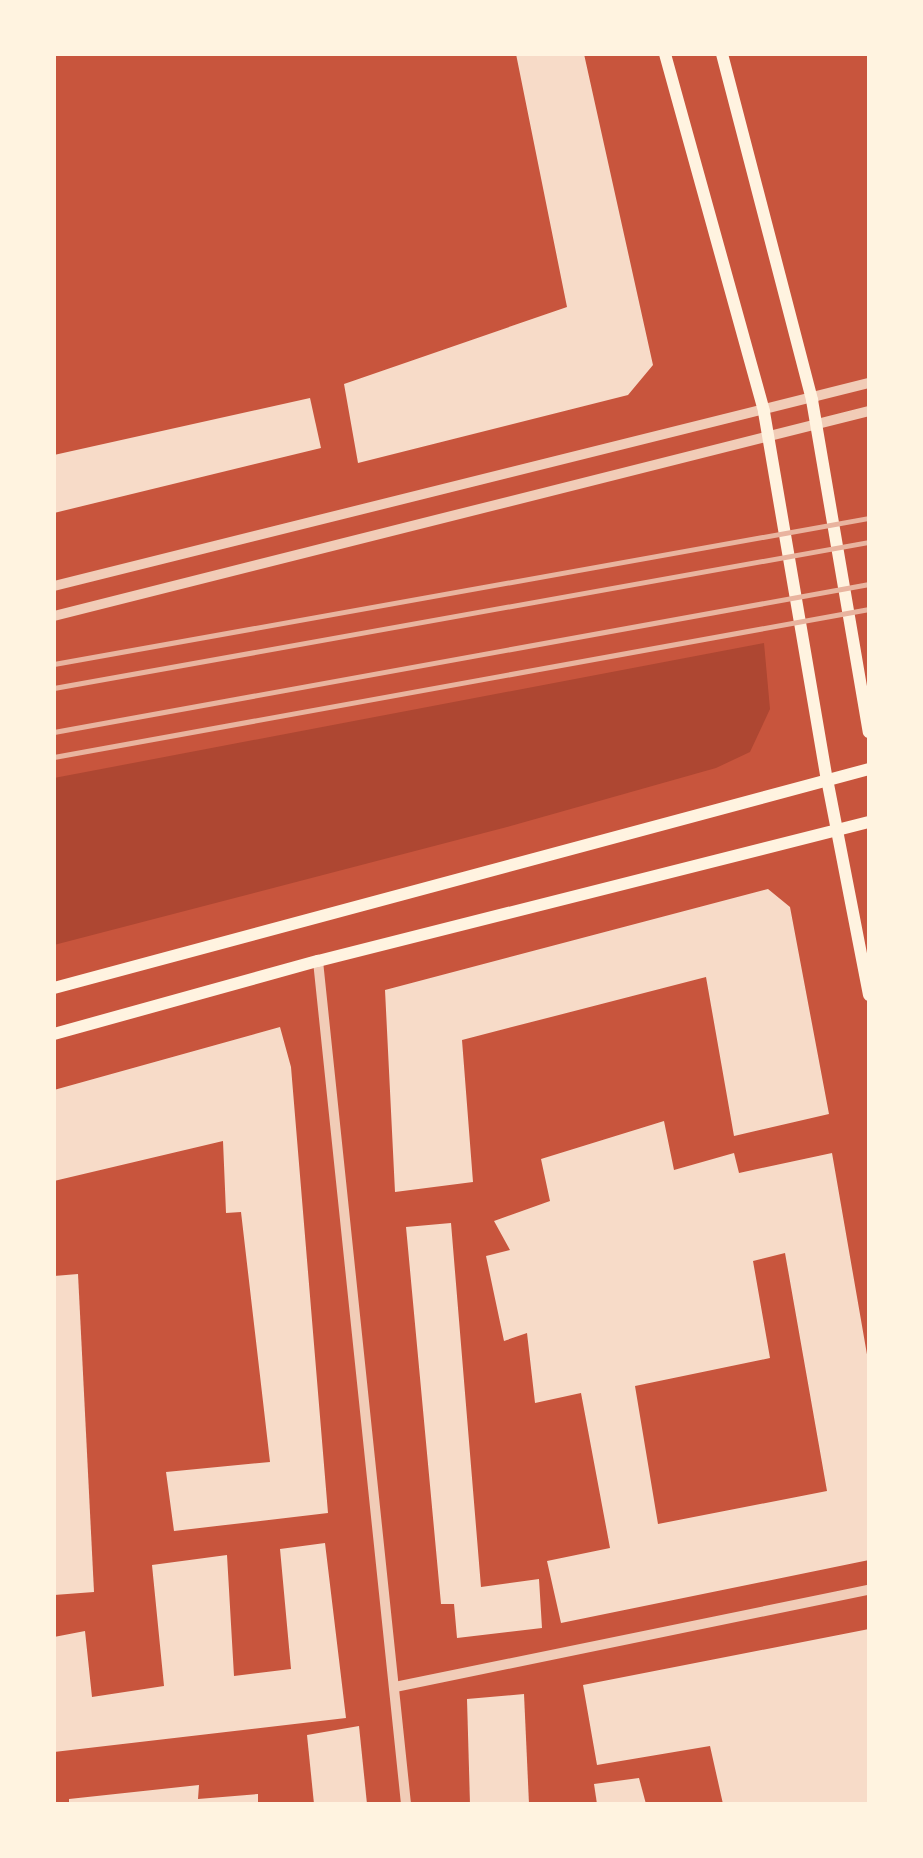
<!DOCTYPE html>
<style>
body{margin:0}
#map{position:relative;width:923px;height:1858px;overflow:hidden;background:#c8553d;font-family:Ubuntu,sans-serif}
div>[style]{position:absolute}
.green>*{inset:0;background:#ae4732}
.building>*{inset:0;background:#f7dbc8}
.tertiary>*{height:10px;margin:-5px;padding:0 5px;transform-origin:5px;border-radius:5px;background:#f1ccb7}
.secondary>*{height:12px;margin:-6px;padding:0 6px;transform-origin:6px;border-radius:6px;background:#fff3e0}
.rail>*{height:4.5px;margin:-2.25px;padding:0 2.25px;transform-origin:2.25px;border-radius:2.25px;background:#e9b49f}
span{translate:-50% -50%;white-space:nowrap;text-align:center;line-height:1.15;-webkit-text-stroke:6px #fff3e0;paint-order:stroke}
.frame{position:absolute;inset:0;border:56px solid #fff3e0;pointer-events:none}
</style>
<div id="map">
<div class="green">
<i style="clip-path:polygon(764px 643px,770px 709px,750px 752px,716px 768px,507px 827px,54px 945px,54px 778px)"></i>
</div>
<div class="building">
<i style="clip-path:polygon(516px 54px,584px 54px,653px 365px,628px 395px,358px 463px,344px 384px,567px 307px)"></i>
<i style="clip-path:polygon(310px 398px,321px 448px,54px 513px,54px 455px)"></i>
<i style="clip-path:polygon(768px 889px,790px 907px,829px 1114px,734px 1136px,706px 977px,462px 1040px,473px 1182px,395px 1192px,385px 990px)"></i>
<i style="clip-path:polygon(280px 1027px,291px 1067px,328px 1513px,174px 1531px,166px 1472px,270px 1462px,241px 1212px,226px 1213px,223px 1141px,54px 1181px,54px 1090px)"></i>
<i style="clip-path:polygon(evenodd,664px 1121px,674px 1170px,734px 1153px,739px 1173px,832px 1153px,869px 1366px,869px 1560px,561px 1623px,547px 1561px,610px 1548px,581px 1393px,535px 1403px,527px 1333px,504px 1341px,486px 1256px,510px 1250px,494px 1221px,550px 1201px,541px 1159px,664px 1121px,785px 1253px,827px 1491px,658px 1524px,635px 1386px,770px 1358px,753px 1261px,785px 1253px)"></i>
<i style="clip-path:polygon(451px 1223px,481px 1587px,539px 1579px,542px 1628px,457px 1638px,454px 1604px,441px 1604px,406px 1227px)"></i>
<i style="clip-path:polygon(78px 1274px,94px 1592px,54px 1595px,54px 1276px)"></i>
<i style="clip-path:polygon(325px 1543px,346px 1718px,54px 1752px,54px 1637px,85px 1631px,92px 1697px,164px 1686px,152px 1565px,227px 1555px,234px 1676px,291px 1669px,280px 1549px)"></i>
<i style="clip-path:polygon(869px 1629px,869px 1804px,723px 1804px,710px 1746px,597px 1765px,583px 1685px)"></i>
<i style="clip-path:polygon(524px 1694px,529px 1804px,470px 1804px,467px 1699px)"></i>
<i style="clip-path:polygon(359px 1726px,367px 1804px,314px 1804px,307px 1735px)"></i>
<i style="clip-path:polygon(639px 1778px,646px 1804px,597px 1804px,594px 1784px)"></i>
<i style="clip-path:polygon(199px 1785px,198px 1799px,258px 1794px,258px 1804px,69px 1804px,69px 1799px)"></i>
</div>
<div class="tertiary">
<i style="left:54px;top:586px;width:840px;rotate:-13.99deg"></i>
<i style="left:54px;top:616px;width:840px;rotate:-14.12deg"></i>
<i style="left:318px;top:961px;width:848px;rotate:84.04deg"></i>
<i style="left:395px;top:1687px;width:484px;rotate:-11.6deg"></i>
</div>
<div class="secondary">
<i style="left:665px;top:54px;width:371px;rotate:74.5deg"></i>
<i style="left:764px;top:412px;width:372px;rotate:80.3deg"></i>
<i style="left:827px;top:779px;width:220px;rotate:79deg"></i>
<i style="left:722px;top:54px;width:358px;rotate:75.4deg"></i>
<i style="left:812px;top:400px;width:337px;rotate:80.3deg"></i>
<i style="left:54px;top:988px;width:844px;rotate:-15.04deg"></i>
<i style="left:54px;top:1034px;width:274px;rotate:-15.5deg"></i>
<i style="left:318px;top:961px;width:568px;rotate:-14.16deg"></i>
</div>
<div class="rail">
<i style="left:54px;top:664px;width:828px;rotate:-10.16deg"></i>
<i style="left:54px;top:688px;width:828px;rotate:-10.16deg"></i>
<i style="left:54px;top:732px;width:828px;rotate:-10.29deg"></i>
<i style="left:54px;top:757px;width:828px;rotate:-10.29deg"></i>
</div>
<div class="frame"></div>
</div>
